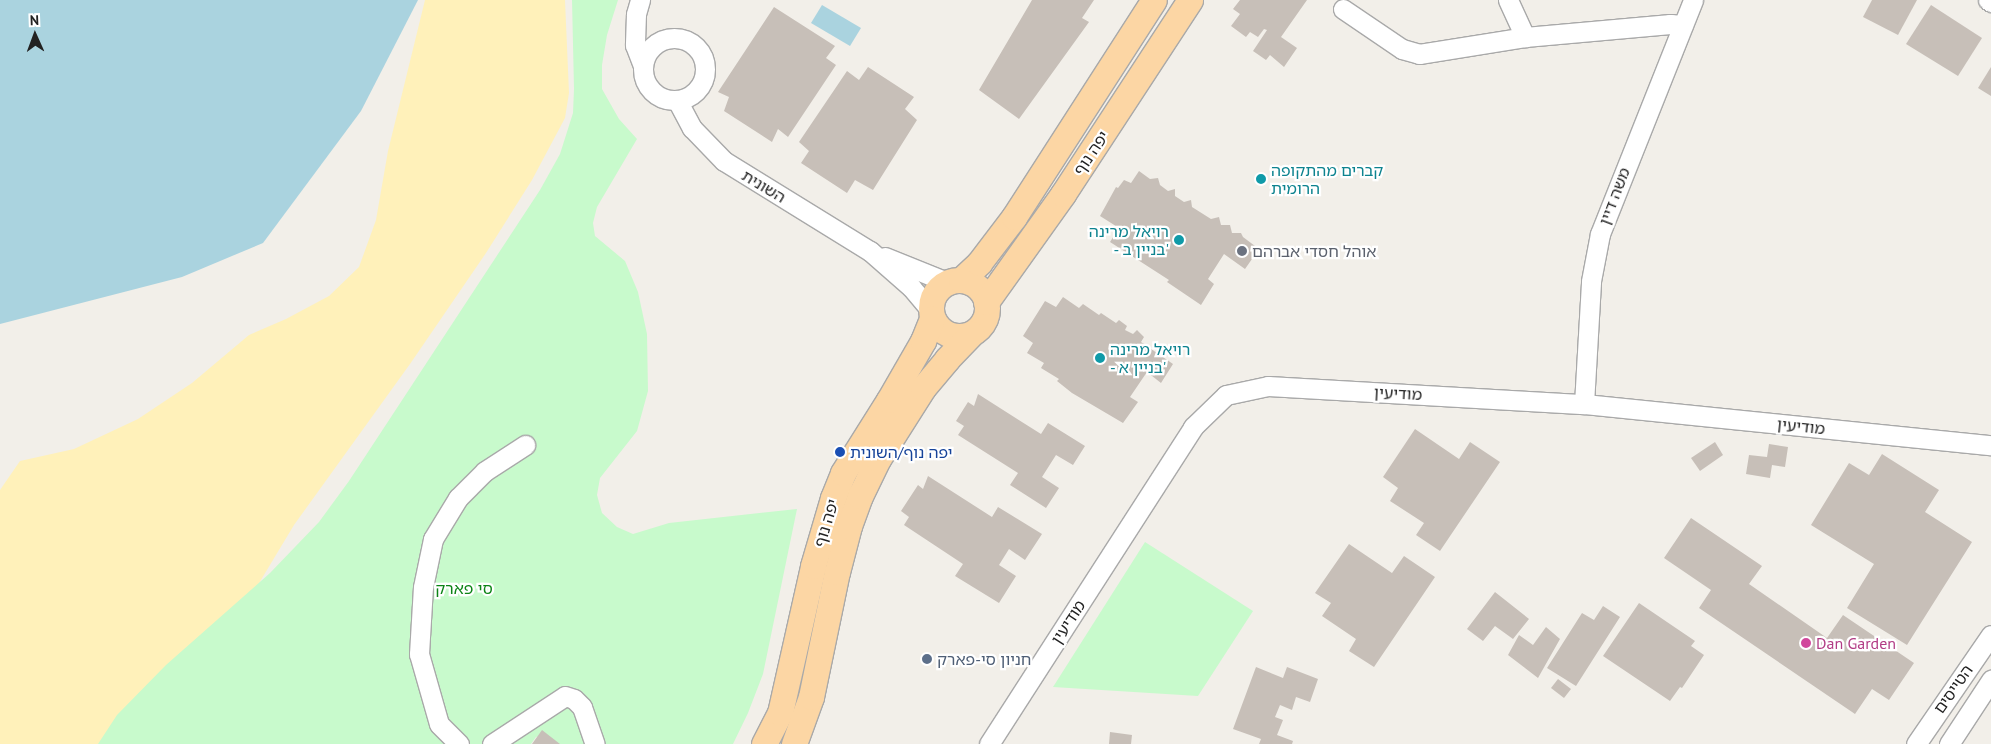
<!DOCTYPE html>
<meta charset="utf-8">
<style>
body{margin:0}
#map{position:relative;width:1991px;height:744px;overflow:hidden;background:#f2efe9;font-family:"PT Sans","Noto Sans Hebrew",sans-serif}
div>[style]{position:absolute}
.sand>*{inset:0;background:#fff1ba}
.park>*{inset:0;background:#c8facc}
.water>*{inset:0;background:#aad3df}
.building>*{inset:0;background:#c7bfb8}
.roads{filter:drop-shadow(1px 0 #a9a9a9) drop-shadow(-1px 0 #a9a9a9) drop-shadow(0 1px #a9a9a9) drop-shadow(0 -1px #a9a9a9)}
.minor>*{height:19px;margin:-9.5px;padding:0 9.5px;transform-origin:9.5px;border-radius:9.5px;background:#fff}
.minor>.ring{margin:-9.5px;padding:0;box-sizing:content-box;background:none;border:19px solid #fff;border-radius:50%}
.major>*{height:25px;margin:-12.5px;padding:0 12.5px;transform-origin:12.5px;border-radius:12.5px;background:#fcd6a4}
.major>.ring{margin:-12.5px;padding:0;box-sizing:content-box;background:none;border:25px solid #fcd6a4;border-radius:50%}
.dots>*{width:14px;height:14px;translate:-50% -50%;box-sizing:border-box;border:2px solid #fff;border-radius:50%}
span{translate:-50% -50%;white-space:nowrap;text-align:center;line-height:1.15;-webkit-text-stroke:4.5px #fff;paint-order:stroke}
.street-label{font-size:16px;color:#222}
.culture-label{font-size:16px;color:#0d838f}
.left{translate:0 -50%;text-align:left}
.right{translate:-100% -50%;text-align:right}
.worship-label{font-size:16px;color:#5b616d}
.transit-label{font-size:16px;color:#164399}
.park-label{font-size:16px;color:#0c8416}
.hotel-label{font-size:16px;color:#b23c85}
.service-label{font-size:16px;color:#4e5e75}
.north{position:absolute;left:10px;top:10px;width:50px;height:50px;-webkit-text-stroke:4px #fff;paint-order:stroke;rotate:358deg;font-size:14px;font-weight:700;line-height:20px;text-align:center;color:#222}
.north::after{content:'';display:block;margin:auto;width:18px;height:22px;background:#222;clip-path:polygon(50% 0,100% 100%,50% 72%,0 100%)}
</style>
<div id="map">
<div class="sand">
<i style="clip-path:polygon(425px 0,565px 0,569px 93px,565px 118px,532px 180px,486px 253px,410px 364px,294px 525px,220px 648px,157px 744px,0 744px,0 490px,20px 461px,74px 449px,138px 419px,192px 383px,249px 335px,286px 319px,329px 296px,359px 267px,376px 220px,388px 151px)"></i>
</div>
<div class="park">
<i style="clip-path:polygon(572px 0,618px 0,607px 35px,602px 65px,602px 89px,619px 119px,637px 139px,597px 207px,593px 223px,595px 236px,625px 261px,638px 292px,647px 334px,648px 391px,637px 431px,600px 478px,597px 495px,602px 513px,617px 527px,633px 534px,669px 523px,797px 509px,763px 674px,748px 713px,733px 744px,558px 744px,544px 735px,536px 737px,531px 744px,98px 744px,117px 715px,166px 665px,270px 573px,319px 522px,349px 481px,540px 190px,560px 154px,573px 113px,574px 89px)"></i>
<i style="clip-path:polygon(1145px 542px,1253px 611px,1198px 696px,1053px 687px)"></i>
</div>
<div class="water">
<i style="clip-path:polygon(0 0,418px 0,361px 111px,263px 243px,182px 277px,0 324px)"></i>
<i style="clip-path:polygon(822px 5px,861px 28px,850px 46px,811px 23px)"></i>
</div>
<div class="building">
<i style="clip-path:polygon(1032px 0,1094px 0,1082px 18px,1089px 22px,1019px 119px,979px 90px)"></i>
<i style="clip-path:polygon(1240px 0,1307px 0,1281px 37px,1297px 48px,1284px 67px,1270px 55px,1266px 60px,1253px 51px,1267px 30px,1264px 29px,1258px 37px,1250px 32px,1246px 37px,1231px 26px,1240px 14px,1233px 9px)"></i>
<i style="clip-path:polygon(1872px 0,1917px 0,1898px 35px,1863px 17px)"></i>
<i style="clip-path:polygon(1931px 5px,1982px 38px,1958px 76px,1906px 44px)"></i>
<i style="clip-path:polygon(774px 7px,835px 46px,826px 58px,836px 65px,788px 137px,778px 129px,772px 142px,724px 111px,729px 97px,718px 92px)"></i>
<i style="clip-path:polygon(868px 67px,914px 97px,905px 109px,917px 120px,873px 190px,855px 180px,847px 193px,801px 163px,809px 151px,799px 142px,847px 71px,859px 80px)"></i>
<i style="clip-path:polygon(1991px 67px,1991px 96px,1978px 88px)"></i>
<i style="clip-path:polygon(1139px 171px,1150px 179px,1158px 178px,1160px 185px,1168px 191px,1175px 189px,1175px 196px,1184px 202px,1191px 200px,1192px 207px,1211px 219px,1219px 217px,1221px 225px,1230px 225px,1232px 233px,1241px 233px,1243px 237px,1259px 249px,1245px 269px,1224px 254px,1208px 279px,1214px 284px,1201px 305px,1167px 282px,1169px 280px,1110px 242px,1119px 228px,1100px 216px,1116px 187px,1118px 188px,1124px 180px,1131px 183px)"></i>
<i style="clip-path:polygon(1063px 297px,1079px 308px,1083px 304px,1099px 315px,1101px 313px,1116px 323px,1119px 320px,1127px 326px,1125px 330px,1133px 334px,1137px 330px,1144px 337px,1141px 342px,1173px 364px,1161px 383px,1147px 372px,1130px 397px,1138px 402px,1123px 423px,1072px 393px,1057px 381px,1059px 379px,1041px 368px,1044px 363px,1027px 353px,1033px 343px,1023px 336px,1045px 301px,1056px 307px)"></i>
<i style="clip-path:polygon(978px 394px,1041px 434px,1048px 423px,1085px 446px,1073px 465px,1056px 455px,1042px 477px,1059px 488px,1046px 508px,1010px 485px,1018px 473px,958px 435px,964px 426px,956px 421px,968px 402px,974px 406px)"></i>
<i style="clip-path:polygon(1415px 429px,1459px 459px,1470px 442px,1500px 462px,1440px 551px,1416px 535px,1424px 523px,1390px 501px,1398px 488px,1383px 477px)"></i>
<i style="clip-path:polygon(1715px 442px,1723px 455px,1700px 471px,1691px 458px)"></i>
<i style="clip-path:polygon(1769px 444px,1788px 447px,1785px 467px,1772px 465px,1770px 478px,1746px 474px,1749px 455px,1767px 457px)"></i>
<i style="clip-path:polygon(1882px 454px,1939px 490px,1925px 512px,1972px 542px,1907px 645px,1847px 608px,1874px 564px,1811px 525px,1849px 463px,1869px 475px)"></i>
<i style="clip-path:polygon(928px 476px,992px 517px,998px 507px,1042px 534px,1025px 560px,1009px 549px,999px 565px,1016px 576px,999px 603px,955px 576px,963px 564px,904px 525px,909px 517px,901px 511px,918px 485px,923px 489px)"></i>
<i style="clip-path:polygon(1691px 518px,1762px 566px,1749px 584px,1827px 638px,1843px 615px,1914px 663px,1889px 700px,1872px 689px,1855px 714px,1699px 608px,1711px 590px,1664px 558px)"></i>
<i style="clip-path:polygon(1349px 544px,1392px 573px,1404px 556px,1435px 577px,1374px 667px,1349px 651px,1356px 639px,1322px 616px,1331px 603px,1315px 593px)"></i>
<i style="clip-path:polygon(1495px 592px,1529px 619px,1513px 639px,1495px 626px,1483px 641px,1467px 629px)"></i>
<i style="clip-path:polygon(1639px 603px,1695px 641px,1691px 646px,1704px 655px,1682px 688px,1680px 687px,1670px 701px,1603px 656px)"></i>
<i style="clip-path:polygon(1603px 606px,1620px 617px,1576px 686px,1547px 668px,1582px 613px,1594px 620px)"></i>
<i style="clip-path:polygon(1546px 627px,1560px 639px,1538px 678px,1508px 655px,1519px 635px,1533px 645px)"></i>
<i style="clip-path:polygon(1256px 667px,1283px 678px,1287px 667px,1318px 679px,1310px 702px,1296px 697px,1292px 710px,1280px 705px,1275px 717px,1283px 720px,1277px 735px,1293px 741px,1292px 744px,1259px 744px,1261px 739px,1233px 729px)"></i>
<i style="clip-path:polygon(1558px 679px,1571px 689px,1564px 698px,1551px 688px)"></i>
<i style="clip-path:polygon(542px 730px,560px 744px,532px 744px)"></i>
<i style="clip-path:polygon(1110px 732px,1132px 735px,1131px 744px,1109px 744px)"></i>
</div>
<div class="roads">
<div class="minor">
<i style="left:640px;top:0;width:15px;rotate:106deg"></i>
<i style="left:636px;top:14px;width:31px;rotate:92deg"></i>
<i style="left:635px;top:45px;width:22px;rotate:69deg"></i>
<i style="left:1508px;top:0;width:41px;rotate:65.3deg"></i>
<i style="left:1988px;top:0;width:4px;rotate:34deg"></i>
<i style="left:1343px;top:9px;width:71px;rotate:34.1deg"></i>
<i style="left:1402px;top:49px;width:18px;rotate:16deg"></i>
<i style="left:1419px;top:54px;width:107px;rotate:-9.1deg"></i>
<i style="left:1525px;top:37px;width:146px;rotate:-5.1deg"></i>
<i style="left:1670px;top:24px;width:13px;rotate:4deg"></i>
<i class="ring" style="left:643px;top:38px;width:43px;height:43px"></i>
<i style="left:677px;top:100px;width:32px;rotate:62deg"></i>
<i style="left:692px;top:128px;width:46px;rotate:45.9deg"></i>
<i style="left:724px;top:161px;width:172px;rotate:31.7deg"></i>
<i style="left:870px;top:251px;width:55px;rotate:41.3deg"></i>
<i style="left:911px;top:287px;width:30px;rotate:50deg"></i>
<i style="left:885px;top:257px;width:67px;rotate:22deg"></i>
<i style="left:1584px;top:404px;width:123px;rotate:-86.7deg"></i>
<i style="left:1591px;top:281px;width:48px;rotate:-79.2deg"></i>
<i style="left:1600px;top:234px;width:252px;rotate:-68.3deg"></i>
<i style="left:459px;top:744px;width:28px;rotate:-135deg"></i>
<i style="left:439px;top:724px;width:73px;rotate:-105.9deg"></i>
<i style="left:419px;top:654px;width:67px;rotate:-86.6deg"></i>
<i style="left:423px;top:587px;width:49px;rotate:-78.2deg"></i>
<i style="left:433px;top:539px;width:48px;rotate:-58.6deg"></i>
<i style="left:458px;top:498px;width:38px;rotate:-45deg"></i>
<i style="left:485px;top:471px;width:48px;rotate:-33deg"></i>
<i style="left:492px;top:744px;width:87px;rotate:-33.3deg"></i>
<i style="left:565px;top:696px;width:9px;rotate:18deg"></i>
<i style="left:574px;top:699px;width:11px;rotate:45deg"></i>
<i style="left:582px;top:707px;width:39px;rotate:71deg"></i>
<i style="left:989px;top:744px;width:377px;rotate:-57.2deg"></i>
<i style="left:1193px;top:427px;width:46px;rotate:-44.1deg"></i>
<i style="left:1226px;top:395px;width:43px;rotate:-12.1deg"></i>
<i style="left:1268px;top:386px;width:317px;rotate:3.3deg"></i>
<i style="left:1584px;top:404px;width:409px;rotate:5.8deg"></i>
<i style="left:1916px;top:744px;width:132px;rotate:-55.5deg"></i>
<i style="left:1949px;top:744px;width:77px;rotate:-56.7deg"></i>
</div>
<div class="major">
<i class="ring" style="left:931px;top:280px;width:31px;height:31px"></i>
<i style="left:961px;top:280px;width:25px;rotate:-43deg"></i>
<i style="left:979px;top:263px;width:58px;rotate:-52.7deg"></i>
<i style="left:1014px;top:217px;width:258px;rotate:-57.2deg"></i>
<i style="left:986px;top:302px;width:133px;rotate:-54.5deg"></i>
<i style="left:1063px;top:194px;width:232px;rotate:-56.8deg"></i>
<i style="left:764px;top:744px;width:35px;rotate:-63deg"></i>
<i style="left:780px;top:713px;width:151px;rotate:-77.3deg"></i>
<i style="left:813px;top:566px;width:71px;rotate:-73.6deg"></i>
<i style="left:833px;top:498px;width:27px;rotate:-68deg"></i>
<i style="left:843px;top:473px;width:86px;rotate:-57.8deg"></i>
<i style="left:889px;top:400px;width:68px;rotate:-60deg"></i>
<i style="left:923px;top:341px;width:24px;rotate:-68deg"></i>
<i style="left:794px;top:744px;width:50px;rotate:-70.1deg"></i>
<i style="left:811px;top:697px;width:128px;rotate:-78.3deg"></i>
<i style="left:837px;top:572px;width:48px;rotate:-75.4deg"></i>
<i style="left:849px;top:526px;width:32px;rotate:-70deg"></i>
<i style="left:860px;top:496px;width:41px;rotate:-64.1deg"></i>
<i style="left:878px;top:459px;width:84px;rotate:-57.6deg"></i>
<i style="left:923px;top:388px;width:38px;rotate:-50deg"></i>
<i style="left:947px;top:359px;width:35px;rotate:-46deg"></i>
</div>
</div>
<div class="dots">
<i style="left:1261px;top:179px;background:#0f9aa8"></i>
<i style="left:1179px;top:240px;background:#0f9aa8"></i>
<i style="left:1242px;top:251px;background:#6b7280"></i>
<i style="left:1100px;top:358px;background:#0f9aa8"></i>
<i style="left:840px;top:452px;background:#1a4fb4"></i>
<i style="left:1806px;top:643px;background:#d1479c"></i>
<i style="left:927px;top:659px;background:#5c6f8a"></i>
</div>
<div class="street-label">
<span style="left:1091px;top:153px;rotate:-56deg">יפה נוף</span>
<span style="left:764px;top:186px;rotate:31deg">השונית</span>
<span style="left:1614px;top:196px;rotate:-69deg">משה דיין</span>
<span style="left:1398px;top:393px;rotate:3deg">מודיעין</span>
<span style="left:1801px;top:426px;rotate:6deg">מודיעין</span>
<span style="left:826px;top:523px;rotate:-73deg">יפה נוף</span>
<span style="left:1068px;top:622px;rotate:-57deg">מודיעין</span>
<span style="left:1953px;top:689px;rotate:-55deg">הטייסים</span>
</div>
<div class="culture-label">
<span class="left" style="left:1271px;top:179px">קברים מהתקופה<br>הרומית</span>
<span class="right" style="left:1169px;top:240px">רויאל מרינה<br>- בניין ב'</span>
<span class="left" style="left:1110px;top:358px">רויאל מרינה<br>- בניין א'</span>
</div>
<div class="worship-label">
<span class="left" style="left:1252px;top:251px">אוהל חסדי אברהם</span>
</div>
<div class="transit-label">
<span class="left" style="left:850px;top:452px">יפה נוף/השונית</span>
</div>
<div class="park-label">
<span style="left:464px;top:588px">סי פארק</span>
</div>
<div class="hotel-label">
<span class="left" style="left:1816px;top:643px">Dan Garden</span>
</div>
<div class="service-label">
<span class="left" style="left:937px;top:659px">חניון סי-פארק</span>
</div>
<div class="north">N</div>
</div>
